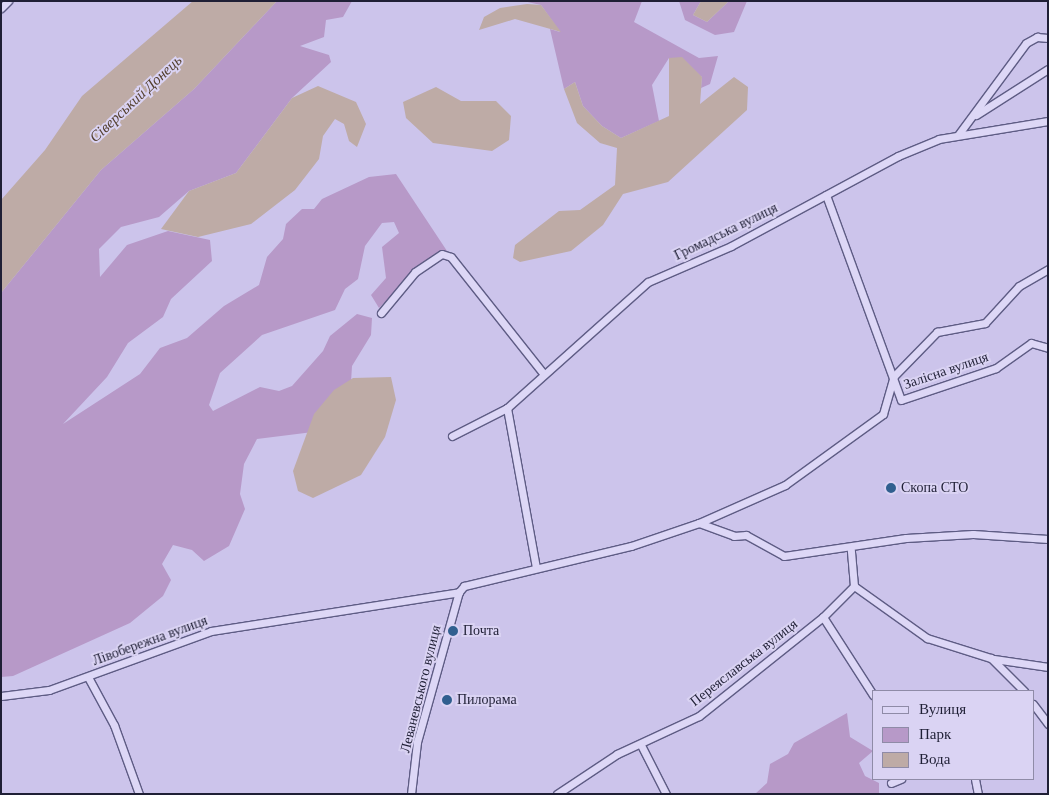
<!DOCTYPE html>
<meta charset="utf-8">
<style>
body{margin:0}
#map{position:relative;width:1049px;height:795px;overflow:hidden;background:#ccc4eb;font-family:"Times New Roman",serif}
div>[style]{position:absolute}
.green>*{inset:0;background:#b799c8}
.water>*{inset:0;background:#beaba6}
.roads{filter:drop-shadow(1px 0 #5e5c84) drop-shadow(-1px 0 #5e5c84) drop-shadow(0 1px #5e5c84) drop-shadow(0 -1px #5e5c84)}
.minor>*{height:7px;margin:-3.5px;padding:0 3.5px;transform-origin:3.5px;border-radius:3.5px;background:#ddd7f6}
.dots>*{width:14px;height:14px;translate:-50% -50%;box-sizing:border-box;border:2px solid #dad3f3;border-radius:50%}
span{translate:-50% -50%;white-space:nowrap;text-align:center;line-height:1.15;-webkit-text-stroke:4px #dad3f3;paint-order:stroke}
.street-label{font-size:14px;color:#1f1f35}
.poi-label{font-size:14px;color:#1f1f35}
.left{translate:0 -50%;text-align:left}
.water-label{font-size:15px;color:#54402f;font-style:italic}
.frame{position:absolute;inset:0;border:2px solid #1f1f35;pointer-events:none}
.legend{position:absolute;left:872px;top:690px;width:162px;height:90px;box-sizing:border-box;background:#dad3f3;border:1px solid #8f8ba7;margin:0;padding:6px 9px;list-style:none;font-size:15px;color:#1f1f35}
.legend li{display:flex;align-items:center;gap:10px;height:25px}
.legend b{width:25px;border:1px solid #8f8ba7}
</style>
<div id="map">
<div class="green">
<i style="clip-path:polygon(277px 1px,352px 1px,343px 17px,326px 20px,324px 37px,300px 46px,329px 55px,331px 62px,292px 98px,236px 173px,189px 191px,159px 217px,121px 227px,99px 249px,100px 277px,127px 245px,168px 231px,210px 240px,212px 261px,171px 299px,163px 317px,128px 343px,107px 377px,63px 424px,140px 374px,160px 348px,187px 338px,224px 306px,259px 285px,267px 257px,283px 239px,286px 224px,302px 209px,314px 209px,322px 199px,369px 177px,396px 174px,451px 257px,442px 254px,415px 272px,379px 308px,371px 295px,386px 278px,382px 247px,399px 233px,394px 222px,382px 223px,365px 246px,358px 279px,345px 289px,335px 310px,262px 335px,220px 373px,209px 405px,213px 411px,260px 387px,279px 391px,292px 386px,323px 351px,330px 336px,357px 314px,372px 318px,371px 335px,352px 366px,350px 398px,321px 431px,257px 439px,244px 464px,240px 494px,245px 509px,229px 546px,204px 561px,192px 550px,173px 545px,162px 564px,171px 580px,163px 596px,130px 623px,13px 676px,1px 677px,1px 293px,101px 170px,194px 89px)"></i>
<i style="clip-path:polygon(523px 1px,642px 1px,634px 22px,699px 58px,718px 56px,710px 84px,701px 88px,702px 77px,669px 58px,652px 85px,659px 121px,621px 138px,602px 126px,583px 106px,575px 82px,564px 89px,550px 29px,560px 32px,541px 5px)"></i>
<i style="clip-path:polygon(679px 1px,701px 1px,693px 15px,707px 22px,729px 1px,747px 1px,734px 32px,715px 35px,685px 20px)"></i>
<i style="clip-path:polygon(847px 713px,850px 737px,873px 751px,859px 763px,865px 776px,879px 783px,879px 794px,755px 794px,767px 783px,770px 764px,788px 754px,794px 743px)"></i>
</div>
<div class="water">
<i style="clip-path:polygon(193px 1px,277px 1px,194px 89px,101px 170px,1px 293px,1px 200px,45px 150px,82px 96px)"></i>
<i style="clip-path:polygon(701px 1px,729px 1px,707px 22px,693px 15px)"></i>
<i style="clip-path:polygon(527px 4px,541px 5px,561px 32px,515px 19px,479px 30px,484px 17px,500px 8px)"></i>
<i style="clip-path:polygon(682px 57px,702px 77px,700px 104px,734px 77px,748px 87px,747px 110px,668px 182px,623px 194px,603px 225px,571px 251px,520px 262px,513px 258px,515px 245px,559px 211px,580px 210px,615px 185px,617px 148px,600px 143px,577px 123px,564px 89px,575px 82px,583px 106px,602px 126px,621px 138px,669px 116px,669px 58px)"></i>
<i style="clip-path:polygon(318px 86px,356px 102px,366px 124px,357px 147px,349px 141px,344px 124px,335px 119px,323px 136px,319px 159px,295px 190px,251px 224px,198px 237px,161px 229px,189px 191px,236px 173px,292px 98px)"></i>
<i style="clip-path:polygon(436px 87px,461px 101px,496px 101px,511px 116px,509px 140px,492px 151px,433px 143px,406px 118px,403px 102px)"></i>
<i style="clip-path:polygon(391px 377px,396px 400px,385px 437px,361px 475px,313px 498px,298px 491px,293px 471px,314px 414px,334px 390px,353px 378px)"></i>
</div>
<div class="roads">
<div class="minor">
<i style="left:1px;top:8px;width:10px;rotate:-45deg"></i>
<i style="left:976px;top:115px;width:85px;rotate:-32.6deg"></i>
<i style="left:958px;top:135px;width:114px;rotate:-53.5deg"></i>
<i style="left:1026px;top:43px;width:13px;rotate:-29deg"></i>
<i style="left:1037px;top:37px;width:11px;rotate:5deg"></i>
<i style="left:826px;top:195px;width:218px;rotate:69.9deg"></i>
<i style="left:901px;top:400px;width:100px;rotate:-18.6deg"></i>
<i style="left:996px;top:368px;width:43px;rotate:-35.5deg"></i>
<i style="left:1031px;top:343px;width:18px;rotate:16deg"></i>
<i style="left:381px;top:313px;width:53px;rotate:-50.3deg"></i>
<i style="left:415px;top:272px;width:32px;rotate:-34deg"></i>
<i style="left:442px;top:254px;width:9px;rotate:18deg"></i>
<i style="left:451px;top:257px;width:148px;rotate:51.6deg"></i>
<i style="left:507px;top:408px;width:162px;rotate:79.7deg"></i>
<i style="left:452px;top:436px;width:62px;rotate:-27deg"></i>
<i style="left:507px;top:408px;width:189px;rotate:-41.8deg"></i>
<i style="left:648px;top:282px;width:90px;rotate:-23.4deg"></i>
<i style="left:731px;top:246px;width:190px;rotate:-28.3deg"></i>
<i style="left:898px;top:156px;width:44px;rotate:-22.5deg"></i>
<i style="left:939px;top:139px;width:110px;rotate:-9.4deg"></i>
<i style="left:699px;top:523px;width:37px;rotate:20deg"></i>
<i style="left:734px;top:536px;width:12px;rotate:-5deg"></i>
<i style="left:746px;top:535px;width:43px;rotate:28.9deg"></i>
<i style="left:784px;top:556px;width:123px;rotate:-8.4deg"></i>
<i style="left:906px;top:538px;width:67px;rotate:-3.4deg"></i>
<i style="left:973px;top:534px;width:75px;rotate:3.8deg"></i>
<i style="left:854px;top:586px;width:90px;rotate:35.5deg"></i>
<i style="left:927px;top:638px;width:67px;rotate:17.4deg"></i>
<i style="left:991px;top:658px;width:47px;rotate:45deg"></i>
<i style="left:823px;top:617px;width:93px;rotate:57.3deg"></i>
<i style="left:994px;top:659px;width:55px;rotate:8.4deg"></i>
<i style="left:88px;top:677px;width:55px;rotate:61.6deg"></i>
<i style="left:114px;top:725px;width:73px;rotate:70.1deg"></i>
<i style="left:1px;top:696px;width:48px;rotate:-7.1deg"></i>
<i style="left:49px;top:690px;width:172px;rotate:-20deg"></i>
<i style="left:211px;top:631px;width:251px;rotate:-8.9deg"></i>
<i style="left:459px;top:592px;width:8px;rotate:-50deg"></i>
<i style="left:464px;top:586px;width:172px;rotate:-13.5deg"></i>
<i style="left:631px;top:546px;width:72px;rotate:-18.7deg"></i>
<i style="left:699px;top:523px;width:94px;rotate:-23.8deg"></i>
<i style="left:785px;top:485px;width:121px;rotate:-35.9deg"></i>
<i style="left:883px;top:414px;width:40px;rotate:-74deg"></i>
<i style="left:894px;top:376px;width:62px;rotate:-45.7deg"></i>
<i style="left:937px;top:332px;width:49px;rotate:-10.6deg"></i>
<i style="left:985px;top:323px;width:50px;rotate:-47.4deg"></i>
<i style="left:1019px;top:286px;width:34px;rotate:-30deg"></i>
<i style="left:1033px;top:704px;width:25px;rotate:53deg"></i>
<i style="left:641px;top:745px;width:55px;rotate:63deg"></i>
<i style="left:975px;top:779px;width:15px;rotate:79deg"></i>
<i style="left:891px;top:783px;width:11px;rotate:-22deg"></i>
<i style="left:411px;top:794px;width:52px;rotate:-83.4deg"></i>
<i style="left:417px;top:742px;width:156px;rotate:-74.4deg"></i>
<i style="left:557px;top:794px;width:72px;rotate:-33.7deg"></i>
<i style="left:617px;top:754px;width:90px;rotate:-24.9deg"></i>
<i style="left:699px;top:716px;width:159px;rotate:-38.6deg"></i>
<i style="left:823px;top:617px;width:44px;rotate:-45deg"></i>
<i style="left:854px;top:586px;width:36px;rotate:-95deg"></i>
</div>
</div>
<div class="dots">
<i style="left:891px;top:488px;background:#305f8f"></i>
<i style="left:453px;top:631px;background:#305f8f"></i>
<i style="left:447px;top:700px;background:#305f8f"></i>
</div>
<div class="street-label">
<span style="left:726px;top:232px;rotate:-26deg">Громадська вулиця</span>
<span style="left:946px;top:371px;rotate:-19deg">Залісна вулиця</span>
<span style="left:150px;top:641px;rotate:-20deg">Лівобережна вулиця</span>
<span style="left:744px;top:663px;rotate:-38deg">Переяславська вулиця</span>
<span style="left:421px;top:689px;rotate:-76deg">Леваневського вулиця</span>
</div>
<div class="poi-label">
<span class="left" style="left:901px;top:488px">Скопа СТО</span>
<span class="left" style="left:463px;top:631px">Почта</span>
<span class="left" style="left:457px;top:700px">Пилорама</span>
</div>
<div class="water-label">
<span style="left:136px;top:99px;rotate:-43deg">Сіверський Донець</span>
</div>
<div class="frame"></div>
<ul class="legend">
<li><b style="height:6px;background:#ddd7f6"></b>Вулиця</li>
<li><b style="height:14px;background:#b799c8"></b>Парк</li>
<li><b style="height:14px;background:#beaba6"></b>Вода</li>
</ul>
</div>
